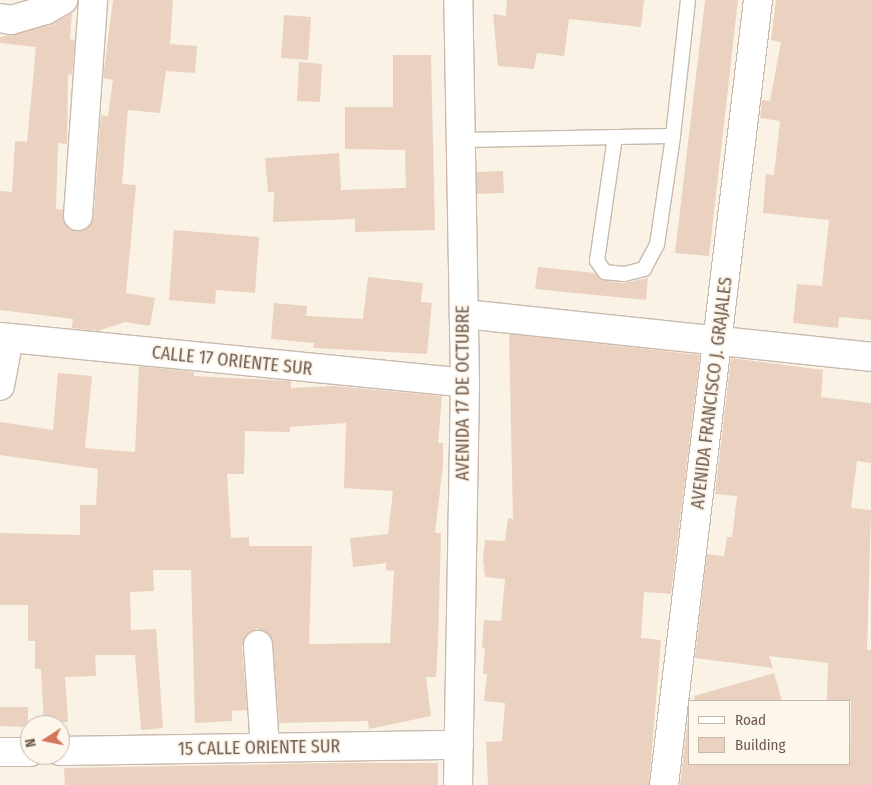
<!DOCTYPE html>
<style>
body{margin:0}
#map{position:relative;width:871px;height:785px;overflow:hidden;background:#f9f2e5;font-family:"Fira Sans Condensed",sans-serif}
div>[style]{position:absolute}
.building>*{inset:0;background:#ebd2c0}
.roads{filter:drop-shadow(1px 0 #c9baad) drop-shadow(-1px 0 #c9baad) drop-shadow(0 1px #c9baad) drop-shadow(0 -1px #c9baad)}
.lane>*{height:14px;margin:-7px;padding:0 7px;transform-origin:7px;border-radius:7px;background:#fff}
.street>*{height:28px;margin:-14px;padding:0 14px;transform-origin:14px;border-radius:14px;background:#fff}
span{translate:-50% -50%;white-space:nowrap;text-align:center;line-height:1.15;-webkit-text-stroke:4px #fdf6eb;paint-order:stroke}
.street-label{font-size:18px;color:#6f5a4e}
.legend{position:absolute;left:688px;top:700px;width:162px;height:65px;box-sizing:border-box;background:#fdf6eb;border:1px solid #c4b8ac;margin:0;padding:6px 9px;list-style:none;font-size:15px;color:#6f5a4e}
.legend li{display:flex;align-items:center;gap:10px;height:25px}
.legend b{width:25px;border:1px solid #c4b8ac}
.north{position:absolute;left:20px;top:715px;width:50px;height:50px;box-sizing:border-box;background:#fdf6eb;border:1px solid #c4b8ac;border-radius:50%;rotate:259deg;font-size:14px;font-weight:700;line-height:20px;text-align:center;color:#6f5a4e}
.north::after{content:'';display:block;margin:auto;width:18px;height:22px;background:#d47559;clip-path:polygon(50% 0,100% 100%,50% 72%,0 100%)}
</style>
<div id="map">
<div class="building">
<i style="clip-path:polygon(113px 0,173px 0,170px 44px,197px 46px,195px 73px,166px 71px,160px 113px,128px 110px,122px 184px,136px 185px,126px 293px,155px 298px,150px 326px,125px 322px,98px 331px,72px 328px,73px 319px,0 310px,0 191px,12px 192px,15px 141px,27px 142px,36px 47px,0 43px,0 37px,51px 25px,72px 13px,70px 39px,75px 40px,72px 75px,68px 74px,67px 144px,58px 143px,56px 209px,63px 210px,69px 229px,84px 230px,94px 214px,101px 115px,108px 116px,113px 80px,103px 78px)"></i>
<i style="clip-path:polygon(507px 0,644px 0,641px 27px,569px 19px,564px 56px,537px 53px,534px 69px,498px 66px,493px 14px,506px 16px)"></i>
<i style="clip-path:polygon(705px 0,738px 0,709px 256px,675px 253px)"></i>
<i style="clip-path:polygon(776px 0,871px 0,871px 320px,839px 317px,838px 328px,793px 323px,797px 284px,822px 286px,829px 220px,763px 213px,766px 174px,774px 175px,780px 121px,760px 118px,762px 100px,770px 101px,781px 42px,771px 40px)"></i>
<i style="clip-path:polygon(284px 15px,311px 17px,308px 60px,281px 58px)"></i>
<i style="clip-path:polygon(393px 55px,431px 55px,435px 230px,355px 232px,355px 219px,273px 222px,274px 192px,268px 192px,265px 158px,339px 153px,341px 190px,406px 188px,405px 150px,345px 149px,345px 107px,393px 107px)"></i>
<i style="clip-path:polygon(299px 62px,322px 64px,320px 102px,297px 101px)"></i>
<i style="clip-path:polygon(503px 171px,504px 193px,477px 194px,477px 172px)"></i>
<i style="clip-path:polygon(174px 230px,259px 237px,255px 293px,216px 290px,215px 304px,169px 300px)"></i>
<i style="clip-path:polygon(538px 267px,595px 273px,601px 280px,623px 283px,648px 278px,646px 300px,535px 289px)"></i>
<i style="clip-path:polygon(368px 277px,423px 283px,421px 302px,432px 303px,427px 354px,314px 348px,314px 343px,271px 339px,274px 303px,307px 306px,306px 316px,363px 319px)"></i>
<i style="clip-path:polygon(509px 334px,700px 355px,671px 594px,644px 592px,641px 638px,661px 640px,649px 785px,488px 785px,486px 742px,502px 741px,505px 703px,484px 701px,487px 674px,483px 674px,485px 648px,482px 648px,484px 620px,501px 621px,505px 579px,485px 577px,483px 559px,485px 540px,505px 541px,508px 518px,513px 519px)"></i>
<i style="clip-path:polygon(731px 358px,823px 370px,821px 397px,871px 403px,871px 463px,857px 461px,851px 508px,871px 510px,867px 650px,871px 650px,871px 785px,680px 785px,690px 701px,690px 764px,850px 764px,851px 701px,827px 701px,828px 663px,769px 656px,773px 668px,695px 658px,707px 554px,724px 556px,727px 537px,732px 537px,737px 496px,715px 494px)"></i>
<i style="clip-path:polygon(evenodd,139px 366px,194px 372px,194px 376px,291px 381px,291px 388px,334px 386px,442px 396px,438px 443px,443px 443px,443px 465px,435px 533px,441px 533px,438px 642px,436px 677px,426px 677px,431px 716px,369px 729px,368px 721px,279px 723px,273px 643px,265px 631px,257px 629px,249px 632px,242px 646px,247px 710px,232px 711px,232px 721px,195px 723px,191px 570px,153px 570px,154px 591px,130px 592px,131px 630px,156px 629px,163px 728px,141px 730px,135px 655px,95px 655px,96px 676px,65px 677px,68px 722px,44px 724px,41px 669px,35px 669px,35px 641px,28px 641px,28px 605px,0 605px,0 533px,80px 535px,80px 505px,96px 505px,98px 469px,0 455px,0 422px,53px 430px,58px 373px,92px 376px,85px 448px,135px 452px,139px 366px,346px 423px,344px 488px,393px 491px,388px 534px,350px 538px,353px 567px,386px 563px,386px 570px,394px 571px,390px 643px,309px 644px,312px 546px,249px 546px,249px 537px,231px 538px,227px 474px,244px 474px,245px 431px,290px 432px,290px 427px,346px 423px)"></i>
<i style="clip-path:polygon(774px 673px,782px 701px,695px 701px,694px 696px)"></i>
<i style="clip-path:polygon(0 707px,28px 707px,28px 727px,0 726px)"></i>
<i style="clip-path:polygon(331px 763px,438px 763px,438px 785px,65px 785px,64px 768px)"></i>
</div>
<div class="roads">
<div class="lane">
<i style="left:615px;top:137px;width:125px;rotate:98.3deg"></i>
<i style="left:597px;top:261px;width:14px;rotate:54deg"></i>
<i style="left:605px;top:272px;width:19px;rotate:6deg"></i>
<i style="left:624px;top:274px;width:21px;rotate:-14deg"></i>
<i style="left:644px;top:269px;width:27px;rotate:-62deg"></i>
<i style="left:657px;top:245px;width:110px;rotate:-81.6deg"></i>
<i style="left:460px;top:140px;width:213px;rotate:-1.1deg"></i>
<i style="left:673px;top:136px;width:137px;rotate:-83.7deg"></i>
</div>
<div class="street">
<i style="left:0;top:18px;width:11px;rotate:10deg"></i>
<i style="left:11px;top:20px;width:36px;rotate:-16deg"></i>
<i style="left:46px;top:10px;width:20px;rotate:-30deg"></i>
<i style="left:78px;top:216px;width:217px;rotate:-86deg"></i>
<i style="left:464px;top:314px;width:409px;rotate:6deg"></i>
<i style="left:0;top:337px;width:467px;rotate:5.6deg"></i>
<i style="left:0;top:386px;width:49px;rotate:-79.4deg"></i>
<i style="left:258px;top:645px;width:103px;rotate:86.1deg"></i>
<i style="left:60px;top:751px;width:399px;rotate:-0.9deg"></i>
<i style="left:0;top:752px;width:30px"></i>
<i style="left:458px;top:785px;width:402px;rotate:-89deg"></i>
<i style="left:465px;top:383px;width:383px;rotate:-91deg"></i>
<i style="left:664px;top:785px;width:791px;rotate:-83.17deg"></i>
</div>
</div>
<div class="street-label">
<span style="left:232px;top:361px;rotate:6deg">CALLE 17 ORIENTE SUR</span>
<span style="left:463px;top:393px;rotate:-90deg">AVENIDA 17 DE OCTUBRE</span>
<span style="left:712px;top:393px;rotate:-83deg">AVENIDA FRANCISCO J. GRAJALES</span>
<span style="left:259px;top:748px;rotate:-1deg">15 CALLE ORIENTE SUR</span>
</div>
<ul class="legend">
<li><b style="height:6px;background:#fff"></b>Road</li>
<li><b style="height:14px;background:#ebd2c0"></b>Building</li>
</ul>
<div class="north">N</div>
</div>
